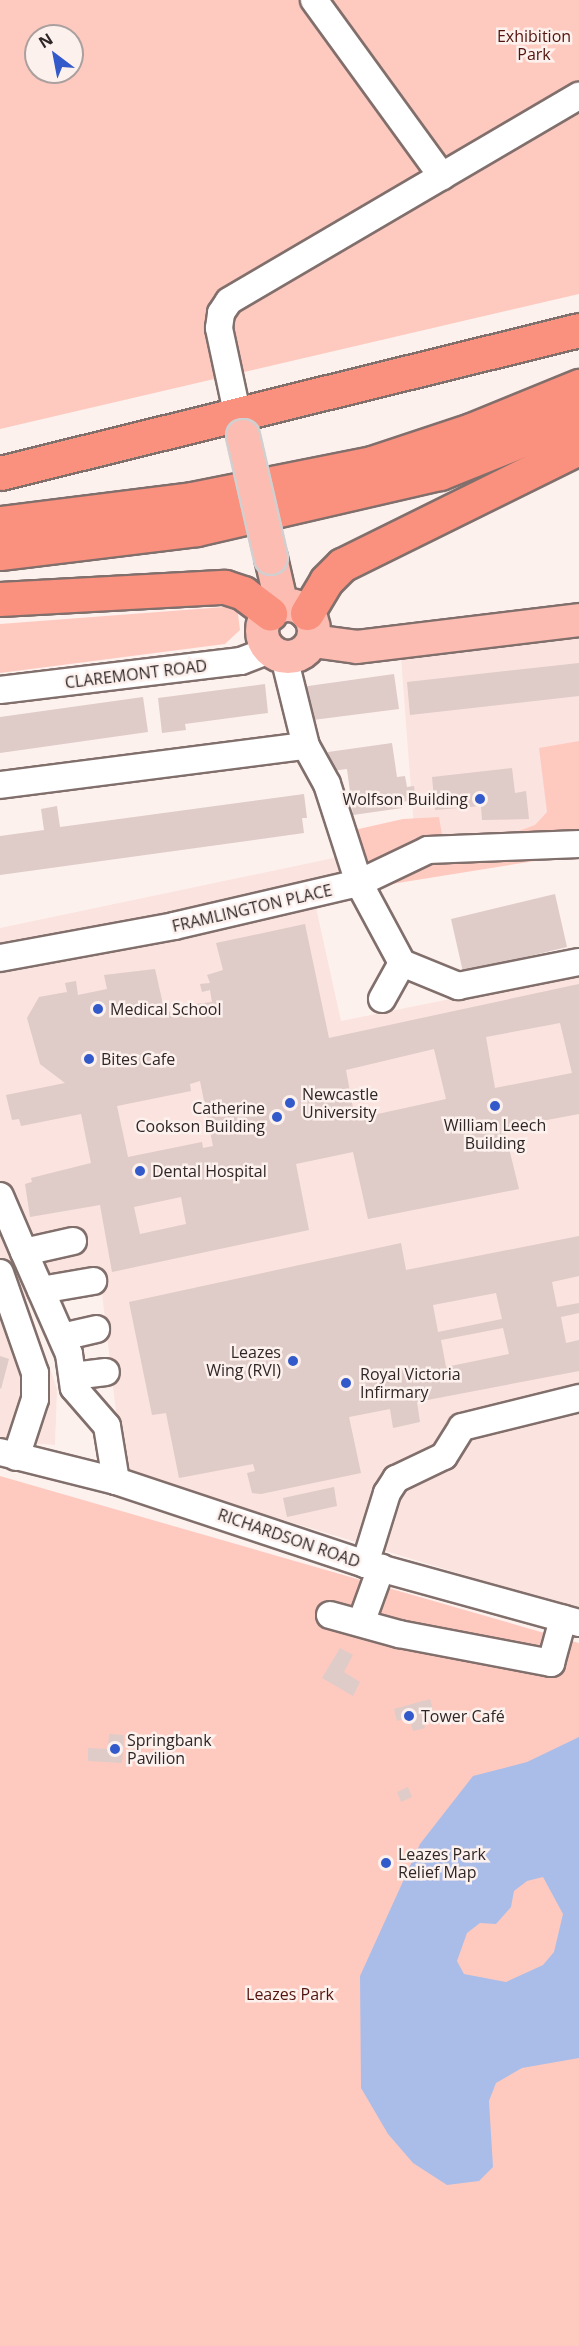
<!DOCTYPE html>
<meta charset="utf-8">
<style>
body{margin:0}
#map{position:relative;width:579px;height:2346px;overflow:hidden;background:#fdf1ee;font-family:"Open Sans",sans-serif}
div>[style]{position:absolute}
.built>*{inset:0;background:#fbe3df}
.green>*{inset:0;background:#fecac0}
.water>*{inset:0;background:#aabde8}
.building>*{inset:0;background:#dfcbc7}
.roads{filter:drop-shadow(2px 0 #816f6c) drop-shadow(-2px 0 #816f6c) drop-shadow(0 2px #816f6c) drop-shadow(0 -2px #816f6c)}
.minor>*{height:26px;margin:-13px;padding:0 13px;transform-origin:13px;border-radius:13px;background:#fff}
.major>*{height:32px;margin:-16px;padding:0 16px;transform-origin:16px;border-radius:16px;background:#fcbcb2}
.major>.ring{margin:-16px;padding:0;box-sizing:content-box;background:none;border:32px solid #fcbcb2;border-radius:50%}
.highway>*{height:33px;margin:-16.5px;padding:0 16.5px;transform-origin:16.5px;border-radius:16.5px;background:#fa907e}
.bridges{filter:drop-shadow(2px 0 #d1cfcf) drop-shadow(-2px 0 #d1cfcf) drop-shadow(0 2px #d1cfcf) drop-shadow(0 -2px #d1cfcf)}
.major-bridge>*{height:32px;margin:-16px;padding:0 16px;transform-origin:16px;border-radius:16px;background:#fcbcb2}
.dots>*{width:16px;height:16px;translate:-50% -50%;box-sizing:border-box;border:3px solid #fdf1ee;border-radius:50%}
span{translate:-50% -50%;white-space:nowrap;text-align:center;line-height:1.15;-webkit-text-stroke:5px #fdf1ee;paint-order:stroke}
.park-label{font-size:16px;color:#52140c}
.street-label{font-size:16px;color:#2f2726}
.poi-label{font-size:16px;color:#2f2726}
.right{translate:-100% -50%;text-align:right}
.left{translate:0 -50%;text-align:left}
.north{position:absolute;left:24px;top:24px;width:60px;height:60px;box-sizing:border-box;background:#fdf1ee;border:2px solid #aba09e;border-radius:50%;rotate:328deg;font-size:16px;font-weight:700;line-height:24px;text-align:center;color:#2f2726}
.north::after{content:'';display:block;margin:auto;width:21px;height:27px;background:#325aca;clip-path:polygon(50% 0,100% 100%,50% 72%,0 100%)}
</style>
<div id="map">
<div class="built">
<i style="clip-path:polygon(579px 637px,579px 850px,431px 863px,315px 903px,341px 1021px,579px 973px,579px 1610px,123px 1471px,101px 1285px,26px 1300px,57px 1389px,55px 1445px,0 1441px,0 928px,415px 841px,401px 658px)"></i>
</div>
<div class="green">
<i style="clip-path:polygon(evenodd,0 0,579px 0,579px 294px,0 429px,0 0,36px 36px,72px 36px,72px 72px,36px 72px,36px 36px)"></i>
<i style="clip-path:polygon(237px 606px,240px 630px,225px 644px,0 673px,0 624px)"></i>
<i style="clip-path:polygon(579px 741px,579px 854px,379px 886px,354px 830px,403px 819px,439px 817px,446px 858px,535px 825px,547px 812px,539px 748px)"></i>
<i style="clip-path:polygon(0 1476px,579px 1643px,579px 2346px,0 2346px)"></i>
</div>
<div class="water">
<i style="clip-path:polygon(evenodd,579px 1737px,579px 2058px,522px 2068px,496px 2083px,489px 2101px,493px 2167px,479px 2181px,447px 2185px,413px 2163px,388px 2134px,361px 2088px,360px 1976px,420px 1844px,473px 1776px,527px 1762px,579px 1737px,543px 1877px,563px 1914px,554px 1952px,543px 1965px,506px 1982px,464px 1974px,457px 1961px,467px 1933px,480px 1923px,496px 1924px,511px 1907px,514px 1891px,527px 1881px,543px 1877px)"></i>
</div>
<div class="building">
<i style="clip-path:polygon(579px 663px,579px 696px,410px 715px,407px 682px)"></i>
<i style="clip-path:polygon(394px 674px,399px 709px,305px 721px,301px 687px)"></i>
<i style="clip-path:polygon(265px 684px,268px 713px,185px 724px,186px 730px,162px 733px,158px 698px)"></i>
<i style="clip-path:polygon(143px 697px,148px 732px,0 753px,0 717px)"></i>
<i style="clip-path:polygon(392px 743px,397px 777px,405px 776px,407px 787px,414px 786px,416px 800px,401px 802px,402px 808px,353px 815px,347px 769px,331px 771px,328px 752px)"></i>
<i style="clip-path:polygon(512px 768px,515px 793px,526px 791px,529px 819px,482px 820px,481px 806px,435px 810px,432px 777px)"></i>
<i style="clip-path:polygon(304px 794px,307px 818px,302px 818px,304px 833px,0 875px,0 836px,44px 830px,41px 809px,57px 806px,60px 827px)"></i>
<i style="clip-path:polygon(555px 894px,567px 947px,463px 972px,451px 919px)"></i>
<i style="clip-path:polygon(evenodd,305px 924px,329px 1038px,579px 984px,579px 1114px,504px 1128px,519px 1189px,368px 1219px,353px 1152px,296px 1164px,309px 1230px,112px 1272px,100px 1205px,30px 1217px,25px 1184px,32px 1182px,31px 1178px,91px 1163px,81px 1114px,21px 1126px,19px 1119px,12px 1120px,6px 1095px,65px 1083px,40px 1064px,27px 1018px,39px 997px,67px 992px,65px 983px,76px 981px,78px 995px,107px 989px,104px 975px,155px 969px,165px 1013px,187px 1005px,212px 1002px,210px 990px,202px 992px,200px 984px,210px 983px,207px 975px,223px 970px,216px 943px,305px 924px,560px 1023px,572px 1073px,495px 1088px,486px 1037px,560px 1023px,305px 924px,434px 1049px,446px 1099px,355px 1119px,346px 1070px,434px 1049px,305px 924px,200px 1081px,213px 1146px,203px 1148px,202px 1142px,128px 1157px,117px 1106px,191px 1091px,190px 1084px,200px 1081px,305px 924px,181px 1197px,186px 1224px,140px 1234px,134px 1207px,181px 1197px)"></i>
<i style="clip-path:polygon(evenodd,579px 1236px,579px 1276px,552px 1282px,557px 1307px,579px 1303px,579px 1313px,561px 1317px,566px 1343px,579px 1340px,579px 1371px,417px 1402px,420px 1422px,393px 1428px,390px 1409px,349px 1417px,361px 1473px,261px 1494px,252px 1493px,247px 1473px,255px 1471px,253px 1464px,179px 1478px,166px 1413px,152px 1415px,129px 1302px,401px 1243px,406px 1270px,579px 1236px,496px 1293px,502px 1319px,438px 1332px,433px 1305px,496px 1293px,579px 1236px,503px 1328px,509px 1354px,446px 1367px,441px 1340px,503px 1328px)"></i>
<i style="clip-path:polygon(0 1356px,9px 1359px,1px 1389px,0 1388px)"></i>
<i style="clip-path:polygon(334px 1487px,337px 1506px,287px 1517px,283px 1498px)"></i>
<i style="clip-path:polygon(340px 1648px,353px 1655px,344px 1672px,360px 1682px,353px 1696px,322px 1678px)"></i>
<i style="clip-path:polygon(430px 1699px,433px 1710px,421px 1714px,425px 1728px,413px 1731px,409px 1718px,397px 1721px,394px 1709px)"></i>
<i style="clip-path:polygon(109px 1734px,124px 1735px,122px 1763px,88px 1761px,88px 1748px,108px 1749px)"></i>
<i style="clip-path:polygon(408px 1787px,412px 1797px,401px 1802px,397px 1792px)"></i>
</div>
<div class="roads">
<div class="minor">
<i style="left:314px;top:0;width:218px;rotate:54deg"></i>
<i style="left:238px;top:417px;width:91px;rotate:-102.1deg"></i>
<i style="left:219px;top:328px;width:15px;rotate:-82deg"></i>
<i style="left:221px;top:313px;width:14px;rotate:-56deg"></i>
<i style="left:229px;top:301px;width:406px;rotate:-30.4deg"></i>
<i style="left:284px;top:657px;width:92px;rotate:76.1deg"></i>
<i style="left:306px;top:746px;width:43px;rotate:61.1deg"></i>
<i style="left:327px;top:784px;width:104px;rotate:72.1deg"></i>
<i style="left:359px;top:883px;width:91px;rotate:61.7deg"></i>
<i style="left:402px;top:963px;width:61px;rotate:22.3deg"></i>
<i style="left:458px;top:986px;width:123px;rotate:-11.2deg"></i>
<i style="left:0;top:690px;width:243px;rotate:-6.9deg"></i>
<i style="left:241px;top:661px;width:31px;rotate:-21deg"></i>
<i style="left:0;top:785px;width:308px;rotate:-7.3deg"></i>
<i style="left:0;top:958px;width:177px;rotate:-10.4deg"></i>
<i style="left:174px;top:926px;width:190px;rotate:-13.1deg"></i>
<i style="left:359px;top:883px;width:76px;rotate:-25.6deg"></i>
<i style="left:428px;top:850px;width:151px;rotate:-2.3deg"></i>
<i style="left:382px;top:999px;width:41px;rotate:-60.9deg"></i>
<i style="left:0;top:1196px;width:61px;rotate:66.8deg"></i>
<i style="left:73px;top:1241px;width:50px;rotate:167.3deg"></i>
<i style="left:24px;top:1252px;width:111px;rotate:66.2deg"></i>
<i style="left:69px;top:1354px;width:34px;rotate:82deg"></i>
<i style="left:74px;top:1388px;width:50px;rotate:49deg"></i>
<i style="left:107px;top:1426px;width:56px;rotate:80.7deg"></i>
<i style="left:0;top:1273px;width:106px;rotate:70.7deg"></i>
<i style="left:35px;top:1373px;width:26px;rotate:90deg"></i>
<i style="left:35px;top:1399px;width:61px;rotate:108.1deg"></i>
<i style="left:41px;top:1290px;width:53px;rotate:-9.8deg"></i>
<i style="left:62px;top:1337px;width:35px;rotate:-13deg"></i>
<i style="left:73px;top:1376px;width:33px;rotate:-7deg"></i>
<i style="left:0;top:1452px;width:120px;rotate:14deg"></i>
<i style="left:116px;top:1481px;width:262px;rotate:18.4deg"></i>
<i style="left:365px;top:1564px;width:222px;rotate:15.4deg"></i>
<i style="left:365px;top:1564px;width:74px;rotate:-72.8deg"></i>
<i style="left:387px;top:1493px;width:17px;rotate:-57deg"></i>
<i style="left:396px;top:1479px;width:53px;rotate:-25.6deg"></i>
<i style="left:444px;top:1456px;width:34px;rotate:-58deg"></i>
<i style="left:462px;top:1427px;width:121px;rotate:-13.9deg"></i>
<i style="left:330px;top:1615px;width:72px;rotate:15.4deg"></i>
<i style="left:399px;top:1634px;width:155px;rotate:10.8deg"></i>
<i style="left:551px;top:1663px;width:46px;rotate:-74.7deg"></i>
<i style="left:361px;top:1623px;width:59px;rotate:-70deg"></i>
</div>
<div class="major">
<i style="left:271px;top:558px;width:49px;rotate:77.1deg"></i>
<i class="ring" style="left:262px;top:605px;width:20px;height:20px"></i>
<i style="left:313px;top:641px;width:44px;rotate:7.8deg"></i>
<i style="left:357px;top:647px;width:224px;rotate:-6.9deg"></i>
</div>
<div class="highway">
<i style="left:0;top:473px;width:596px;rotate:-13.87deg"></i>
<i style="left:0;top:523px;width:193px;rotate:-7.1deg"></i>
<i style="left:192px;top:499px;width:184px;rotate:-11.3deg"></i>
<i style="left:372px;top:463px;width:104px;rotate:-18.4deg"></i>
<i style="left:471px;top:430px;width:117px;rotate:-22.2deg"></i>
<i style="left:0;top:553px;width:198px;rotate:-6.9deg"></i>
<i style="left:197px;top:529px;width:249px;rotate:-13deg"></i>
<i style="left:440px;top:473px;width:150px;rotate:-21.9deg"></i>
<i style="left:0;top:599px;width:225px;rotate:-3.1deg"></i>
<i style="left:225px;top:587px;width:19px;rotate:18deg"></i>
<i style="left:243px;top:593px;width:34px;rotate:37deg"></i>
<i style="left:307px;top:613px;width:37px;rotate:-59deg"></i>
<i style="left:326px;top:581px;width:23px;rotate:-45deg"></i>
<i style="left:342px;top:565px;width:264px;rotate:-26.3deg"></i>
</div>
</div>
<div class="bridges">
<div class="major-bridge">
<i style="left:243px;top:436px;width:125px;rotate:77.1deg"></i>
</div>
</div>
<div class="dots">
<i style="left:480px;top:799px;background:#325aca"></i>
<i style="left:98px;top:1009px;background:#325aca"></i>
<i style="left:89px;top:1059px;background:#325aca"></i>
<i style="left:290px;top:1103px;background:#325aca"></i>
<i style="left:495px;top:1106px;background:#325aca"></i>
<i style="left:277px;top:1117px;background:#325aca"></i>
<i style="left:140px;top:1171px;background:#325aca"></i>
<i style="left:293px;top:1361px;background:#325aca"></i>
<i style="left:346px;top:1383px;background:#325aca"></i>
<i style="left:409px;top:1716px;background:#325aca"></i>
<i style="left:115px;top:1749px;background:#325aca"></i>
<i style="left:386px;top:1863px;background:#325aca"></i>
</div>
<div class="park-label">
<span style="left:534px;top:45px">Exhibition<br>Park</span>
<span style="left:290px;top:1994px">Leazes Park</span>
</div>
<div class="street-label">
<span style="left:136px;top:674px;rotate:-7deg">CLAREMONT ROAD</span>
<span style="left:252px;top:908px;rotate:-13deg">FRAMLINGTON PLACE</span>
<span style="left:289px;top:1538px;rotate:19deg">RICHARDSON ROAD</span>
</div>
<div class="poi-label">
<span class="right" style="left:468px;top:799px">Wolfson Building</span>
<span class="left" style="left:110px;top:1009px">Medical School</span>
<span class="left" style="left:101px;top:1059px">Bites Cafe</span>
<span class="left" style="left:302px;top:1103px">Newcastle<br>University</span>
<span class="right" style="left:265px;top:1117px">Catherine<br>Cookson Building</span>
<span style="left:495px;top:1134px">William Leech<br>Building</span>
<span class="left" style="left:152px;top:1171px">Dental Hospital</span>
<span class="right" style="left:281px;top:1361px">Leazes<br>Wing (RVI)</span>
<span class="left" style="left:360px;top:1383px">Royal Victoria<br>Infirmary</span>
<span class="left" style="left:421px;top:1716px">Tower Café</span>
<span class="left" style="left:127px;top:1749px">Springbank<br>Pavilion</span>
<span class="left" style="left:398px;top:1863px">Leazes Park<br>Relief Map</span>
</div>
<div class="north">N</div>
</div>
